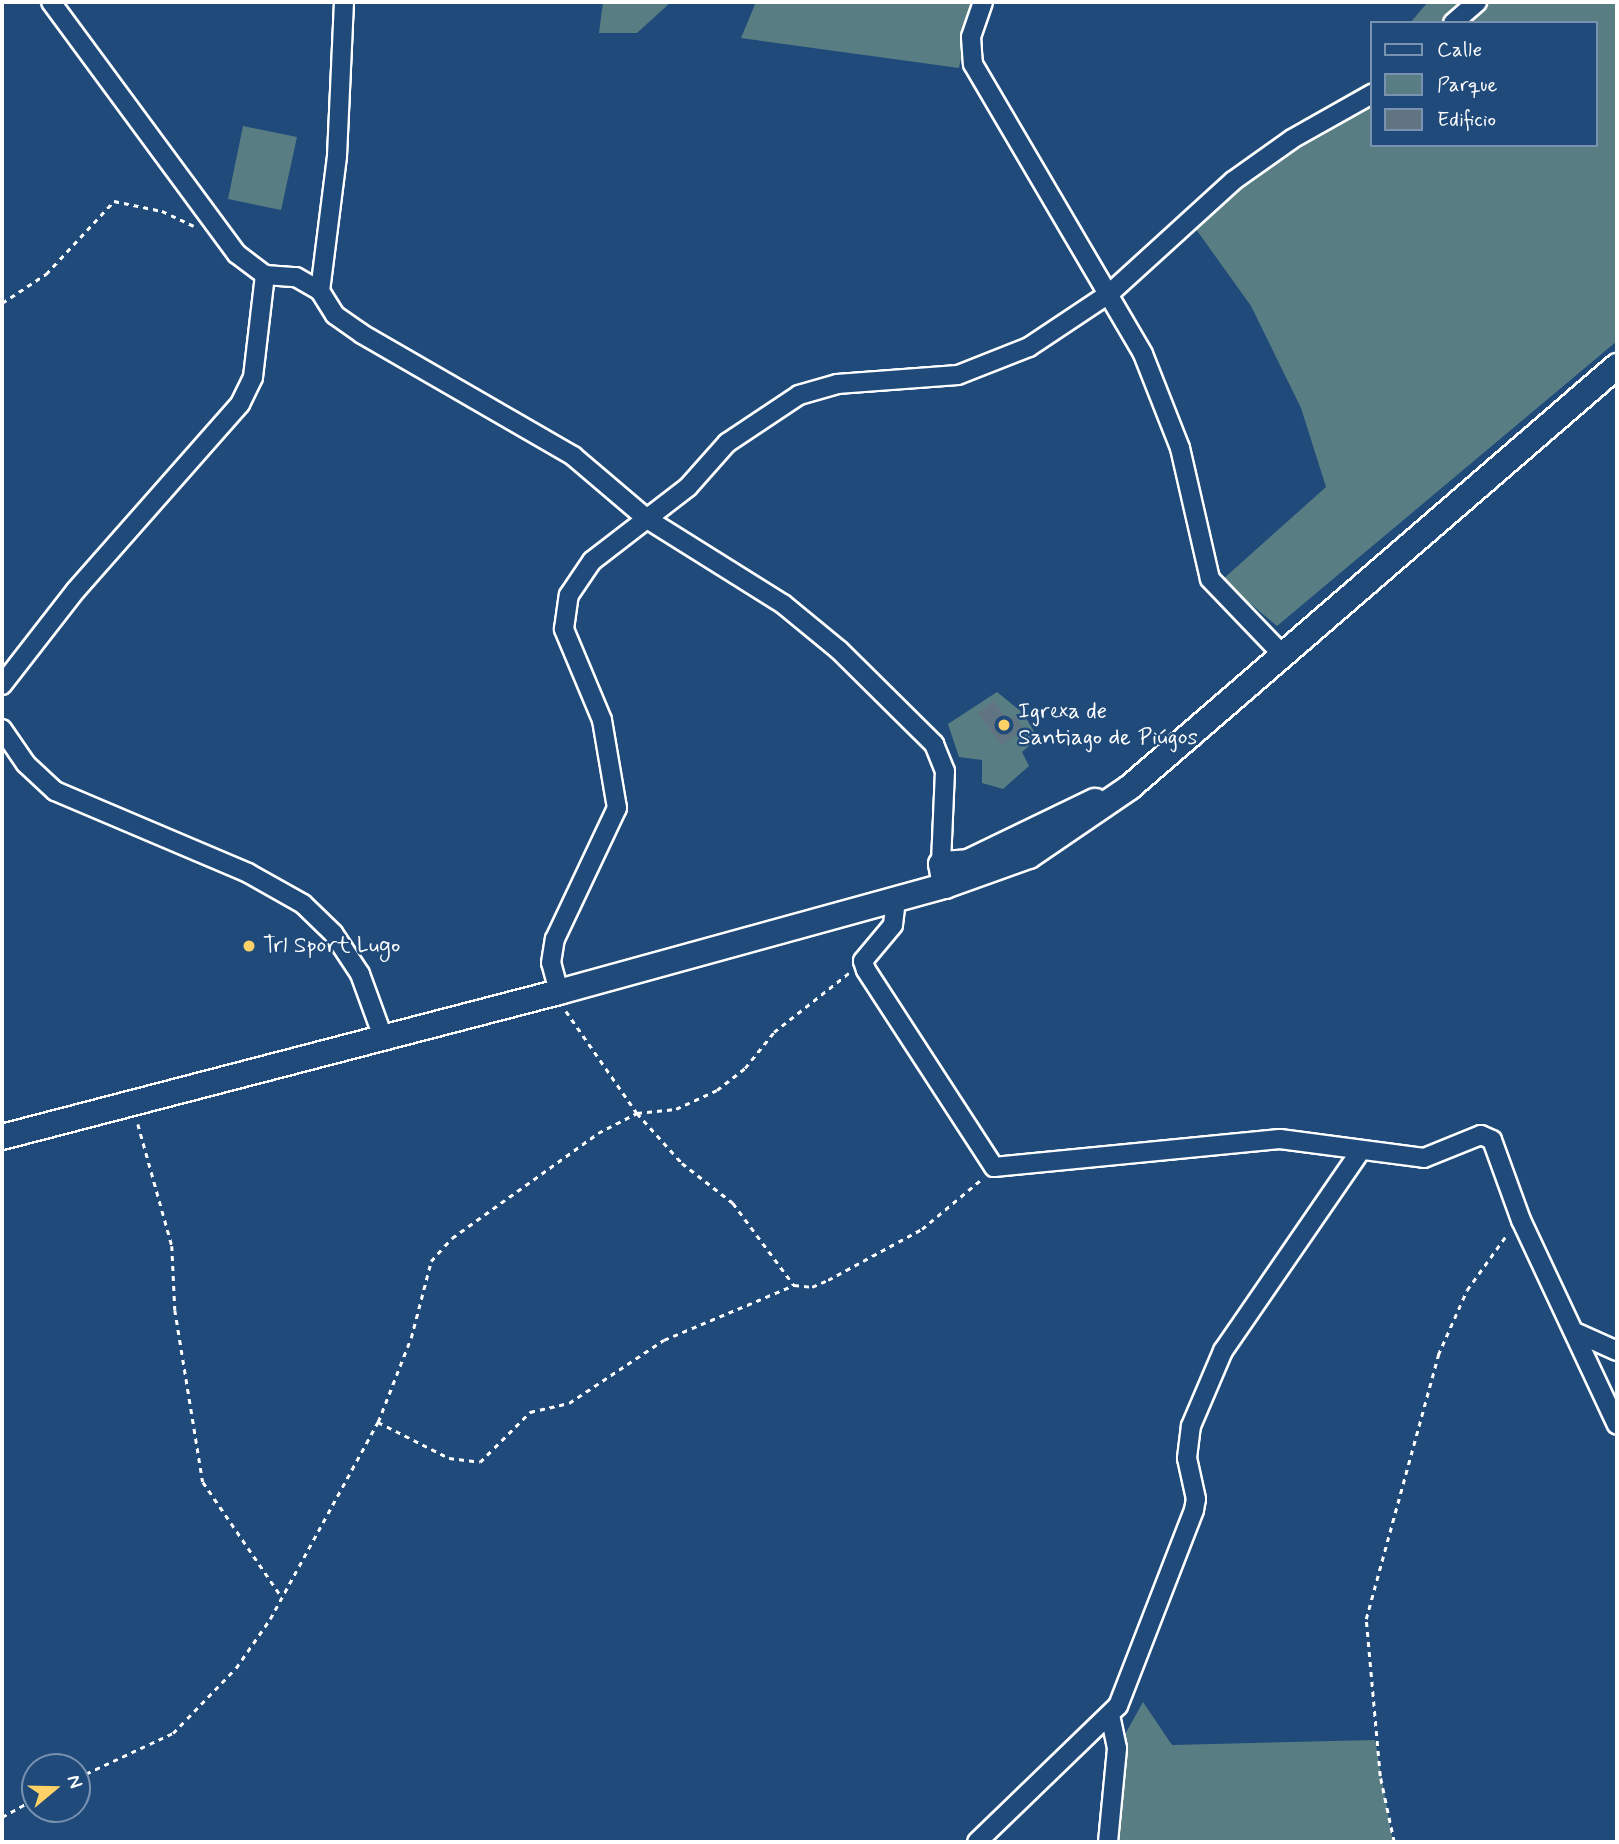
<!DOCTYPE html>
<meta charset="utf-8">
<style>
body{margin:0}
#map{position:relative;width:1619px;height:1844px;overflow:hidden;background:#1f4a7a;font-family:Mynerve,sans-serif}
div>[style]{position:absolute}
.green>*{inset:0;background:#587e84}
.building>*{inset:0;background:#617482}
.path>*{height:2.5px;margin-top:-1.25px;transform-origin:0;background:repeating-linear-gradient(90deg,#fff 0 5px,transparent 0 10px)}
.roads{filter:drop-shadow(2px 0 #fff) drop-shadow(-2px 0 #fff) drop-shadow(0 2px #fff) drop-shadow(0 -2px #fff)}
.street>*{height:18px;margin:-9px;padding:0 9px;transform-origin:9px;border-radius:9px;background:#1f4a7a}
.secondary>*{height:24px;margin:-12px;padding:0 12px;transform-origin:12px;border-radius:12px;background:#1f4a7a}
.dots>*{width:19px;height:19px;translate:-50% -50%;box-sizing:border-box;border:4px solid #1f4a7a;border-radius:50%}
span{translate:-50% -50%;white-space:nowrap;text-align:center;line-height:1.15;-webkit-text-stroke:5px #1f4a7a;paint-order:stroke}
.poi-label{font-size:23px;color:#fff}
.left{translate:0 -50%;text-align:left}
.frame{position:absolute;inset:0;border:4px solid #fff;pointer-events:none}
.legend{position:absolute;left:1370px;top:21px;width:228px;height:126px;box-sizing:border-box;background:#1f4a7a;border:2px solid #7992af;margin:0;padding:9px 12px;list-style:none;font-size:21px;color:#fff}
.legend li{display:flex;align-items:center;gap:14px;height:35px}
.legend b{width:35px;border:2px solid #7992af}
.north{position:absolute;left:21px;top:1753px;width:70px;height:70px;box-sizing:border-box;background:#1f4a7a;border:2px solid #7992af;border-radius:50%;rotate:71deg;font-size:19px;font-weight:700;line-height:28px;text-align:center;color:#fff}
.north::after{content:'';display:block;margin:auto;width:24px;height:32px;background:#ffd166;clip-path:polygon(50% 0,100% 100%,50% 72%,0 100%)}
</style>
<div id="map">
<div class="green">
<i style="clip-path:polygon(603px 2px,671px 2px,637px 33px,599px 33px)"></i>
<i style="clip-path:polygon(756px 2px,972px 2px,959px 68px,741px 38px)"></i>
<i style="clip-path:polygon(1428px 2px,1617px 2px,1617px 341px,1277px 626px,1222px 580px,1326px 487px,1301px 408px,1251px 306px,1193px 225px,1300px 121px,1372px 80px,1372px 145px,1596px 145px,1596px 23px,1410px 23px)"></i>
<i style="clip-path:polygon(243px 126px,297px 137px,281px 210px,228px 199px)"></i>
<i style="clip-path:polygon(997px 692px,1023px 713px,1038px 738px,1022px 752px,1029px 766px,1003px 789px,982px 783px,982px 760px,959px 757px,948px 724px)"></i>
<i style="clip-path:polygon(1143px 1702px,1172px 1745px,1375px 1740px,1393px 1842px,1107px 1842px,1113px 1756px)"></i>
</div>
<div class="building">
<i style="clip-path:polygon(994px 701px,1008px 721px,1015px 716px,1024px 729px,1001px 745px,978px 713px)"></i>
</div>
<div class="path">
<i style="left:2px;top:303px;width:53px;rotate:-33.4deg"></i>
<i style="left:46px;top:274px;width:100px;rotate:-47deg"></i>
<i style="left:114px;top:201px;width:49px;rotate:11.8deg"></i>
<i style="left:162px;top:211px;width:35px;rotate:25deg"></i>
<i style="left:566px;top:1011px;width:124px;rotate:55.2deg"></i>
<i style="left:637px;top:1113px;width:67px;rotate:48deg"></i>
<i style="left:682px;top:1163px;width:65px;rotate:38.1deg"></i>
<i style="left:733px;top:1203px;width:102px;rotate:53.4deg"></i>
<i style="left:794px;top:1285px;width:18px;rotate:6deg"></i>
<i style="left:812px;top:1287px;width:17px;rotate:-24deg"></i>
<i style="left:828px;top:1280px;width:107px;rotate:-28.5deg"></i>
<i style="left:922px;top:1229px;width:80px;rotate:-39.9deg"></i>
<i style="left:138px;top:1124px;width:127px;rotate:74.4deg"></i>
<i style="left:172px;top:1246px;width:64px;rotate:87.3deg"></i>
<i style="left:175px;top:1310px;width:174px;rotate:80.8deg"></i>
<i style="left:203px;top:1482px;width:138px;rotate:55.6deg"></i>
<i style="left:378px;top:1422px;width:80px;rotate:26.9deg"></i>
<i style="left:449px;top:1458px;width:31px;rotate:7deg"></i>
<i style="left:480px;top:1462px;width:71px;rotate:-45deg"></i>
<i style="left:530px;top:1412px;width:40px;rotate:-13deg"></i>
<i style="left:569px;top:1403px;width:114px;rotate:-33.6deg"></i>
<i style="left:664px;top:1340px;width:141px;rotate:-22.9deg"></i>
<i style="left:77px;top:1778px;width:106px;rotate:-25.1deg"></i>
<i style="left:173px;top:1733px;width:91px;rotate:-45.9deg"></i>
<i style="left:236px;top:1668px;width:60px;rotate:-55.2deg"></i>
<i style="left:270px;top:1619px;width:225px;rotate:-61.3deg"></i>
<i style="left:378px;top:1422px;width:90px;rotate:-68.6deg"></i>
<i style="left:411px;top:1338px;width:80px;rotate:-75.4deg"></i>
<i style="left:431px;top:1261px;width:31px;rotate:-48deg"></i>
<i style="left:452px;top:1238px;width:180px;rotate:-35.7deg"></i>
<i style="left:598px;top:1133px;width:44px;rotate:-27.1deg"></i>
<i style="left:637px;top:1113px;width:39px;rotate:-6deg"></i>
<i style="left:676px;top:1109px;width:45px;rotate:-24.9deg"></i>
<i style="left:717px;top:1090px;width:36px;rotate:-38deg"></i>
<i style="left:745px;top:1068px;width:46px;rotate:-51.1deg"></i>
<i style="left:774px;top:1032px;width:97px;rotate:-38.3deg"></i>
<i style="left:2px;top:1817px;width:38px;rotate:-29deg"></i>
<i style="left:1394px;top:1842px;width:67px;rotate:-102deg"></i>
<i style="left:1380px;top:1776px;width:158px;rotate:-95.1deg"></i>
<i style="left:1366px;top:1619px;width:274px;rotate:-74.7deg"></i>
<i style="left:1438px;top:1355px;width:71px;rotate:-66deg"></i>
<i style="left:1467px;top:1290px;width:70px;rotate:-54.3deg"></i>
</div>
<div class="roads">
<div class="street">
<i style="left:51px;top:2px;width:313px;rotate:53.6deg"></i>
<i style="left:237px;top:254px;width:35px;rotate:37deg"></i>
<i style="left:265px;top:275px;width:31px;rotate:4deg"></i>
<i style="left:296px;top:277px;width:28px;rotate:30deg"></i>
<i style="left:320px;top:291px;width:28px;rotate:58deg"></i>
<i style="left:335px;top:315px;width:33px;rotate:35deg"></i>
<i style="left:362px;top:334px;width:244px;rotate:30deg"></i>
<i style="left:573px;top:456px;width:97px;rotate:40.4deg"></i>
<i style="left:647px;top:519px;width:160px;rotate:32deg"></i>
<i style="left:783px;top:604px;width:72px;rotate:39.4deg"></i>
<i style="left:839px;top:650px;width:134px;rotate:44.7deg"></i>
<i style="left:934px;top:744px;width:29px;rotate:68deg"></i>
<i style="left:945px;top:771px;width:93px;rotate:92.5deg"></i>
<i style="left:983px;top:2px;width:37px;rotate:109deg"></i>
<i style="left:971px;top:37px;width:27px;rotate:86deg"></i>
<i style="left:973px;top:64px;width:336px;rotate:59.6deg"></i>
<i style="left:1143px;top:354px;width:101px;rotate:68.5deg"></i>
<i style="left:1180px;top:448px;width:134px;rotate:77.1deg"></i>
<i style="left:1210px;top:579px;width:105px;rotate:46.2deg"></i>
<i style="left:1453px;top:23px;width:32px;rotate:-41deg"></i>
<i style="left:320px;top:291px;width:136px;rotate:-82.8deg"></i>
<i style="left:337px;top:156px;width:154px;rotate:-87.4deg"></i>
<i style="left:2px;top:685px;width:120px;rotate:-52.1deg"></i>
<i style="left:76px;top:590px;width:248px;rotate:-48.6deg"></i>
<i style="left:240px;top:404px;width:30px;rotate:-64deg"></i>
<i style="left:253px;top:377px;width:103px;rotate:-83.3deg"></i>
<i style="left:2px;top:729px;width:42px;rotate:55.6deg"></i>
<i style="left:26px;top:764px;width:40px;rotate:43deg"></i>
<i style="left:55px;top:791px;width:210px;rotate:23deg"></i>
<i style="left:248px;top:873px;width:63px;rotate:29.4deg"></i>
<i style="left:303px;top:904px;width:42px;rotate:44deg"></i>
<i style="left:333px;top:933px;width:49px;rotate:56.6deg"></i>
<i style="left:360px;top:974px;width:70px;rotate:70deg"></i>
<i style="left:896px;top:900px;width:25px;rotate:97deg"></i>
<i style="left:893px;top:925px;width:47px;rotate:129.8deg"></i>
<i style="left:863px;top:961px;width:9px;rotate:72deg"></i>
<i style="left:866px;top:970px;width:235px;rotate:57deg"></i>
<i style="left:994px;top:1167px;width:287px;rotate:-5.6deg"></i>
<i style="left:1280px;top:1139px;width:145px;rotate:7.5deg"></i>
<i style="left:1424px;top:1158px;width:61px;rotate:-22deg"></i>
<i style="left:1481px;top:1135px;width:12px;rotate:24deg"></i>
<i style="left:1492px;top:1140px;width:85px;rotate:70.1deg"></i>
<i style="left:1521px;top:1220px;width:226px;rotate:64.9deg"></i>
<i style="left:559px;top:992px;width:30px;rotate:-105deg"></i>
<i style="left:551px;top:963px;width:24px;rotate:-81deg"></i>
<i style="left:555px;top:939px;width:145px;rotate:-64.7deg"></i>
<i style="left:617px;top:808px;width:89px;rotate:-99.7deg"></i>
<i style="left:602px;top:720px;width:99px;rotate:-112.7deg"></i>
<i style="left:564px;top:629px;width:34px;rotate:-82deg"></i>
<i style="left:569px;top:595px;width:41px;rotate:-55.9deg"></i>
<i style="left:592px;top:561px;width:121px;rotate:-37.6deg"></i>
<i style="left:688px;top:487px;width:59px;rotate:-48.4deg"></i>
<i style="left:727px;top:443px;width:87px;rotate:-33.7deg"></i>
<i style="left:799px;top:395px;width:40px;rotate:-16deg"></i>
<i style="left:837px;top:384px;width:121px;rotate:-4.3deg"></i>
<i style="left:958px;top:375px;width:76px;rotate:-21.5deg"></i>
<i style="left:1029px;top:347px;width:97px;rotate:-33.7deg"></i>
<i style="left:1110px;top:293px;width:166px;rotate:-42.3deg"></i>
<i style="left:1233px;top:181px;width:72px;rotate:-35.4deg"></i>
<i style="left:1292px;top:139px;width:92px;rotate:-29.4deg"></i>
<i style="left:1577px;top:1333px;width:44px;rotate:24.2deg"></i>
<i style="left:977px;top:1842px;width:196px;rotate:-44deg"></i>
<i style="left:1118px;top:1706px;width:210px;rotate:-68.8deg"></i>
<i style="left:1194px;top:1510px;width:11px;rotate:-80deg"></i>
<i style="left:1196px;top:1499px;width:42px;rotate:-102.4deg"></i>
<i style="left:1187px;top:1458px;width:32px;rotate:-83deg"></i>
<i style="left:1191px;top:1426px;width:82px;rotate:-66.9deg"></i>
<i style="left:1223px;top:1351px;width:240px;rotate:-55.5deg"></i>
<i style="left:1108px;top:1842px;width:94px;rotate:-84.5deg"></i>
<i style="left:1117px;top:1748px;width:34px;rotate:-102deg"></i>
</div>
<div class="secondary">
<i style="left:945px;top:886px;width:22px;rotate:-100deg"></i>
<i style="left:941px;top:864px;width:27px;rotate:-4deg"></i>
<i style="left:968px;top:862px;width:141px;rotate:-25.7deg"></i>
<i style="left:2px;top:1137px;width:576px;rotate:-14.59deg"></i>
<i style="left:559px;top:992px;width:400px;rotate:-15.4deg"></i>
<i style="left:945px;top:886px;width:89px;rotate:-19.7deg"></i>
<i style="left:1029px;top:856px;width:122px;rotate:-34.3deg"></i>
<i style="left:1130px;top:787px;width:644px;rotate:-40.84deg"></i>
</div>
</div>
<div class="dots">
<i style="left:1004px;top:725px;background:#ffd166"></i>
<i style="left:249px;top:946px;background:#ffd166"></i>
</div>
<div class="poi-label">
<span class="left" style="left:1018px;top:725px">Igrexa de<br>Santiago de Piúgos</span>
<span class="left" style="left:263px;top:946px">Trl Sport Lugo</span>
</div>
<div class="frame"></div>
<ul class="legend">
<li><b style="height:9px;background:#1f4a7a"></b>Calle</li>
<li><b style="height:19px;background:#587e84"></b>Parque</li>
<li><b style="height:19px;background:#617482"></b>Edificio</li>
</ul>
<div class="north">N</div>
</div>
